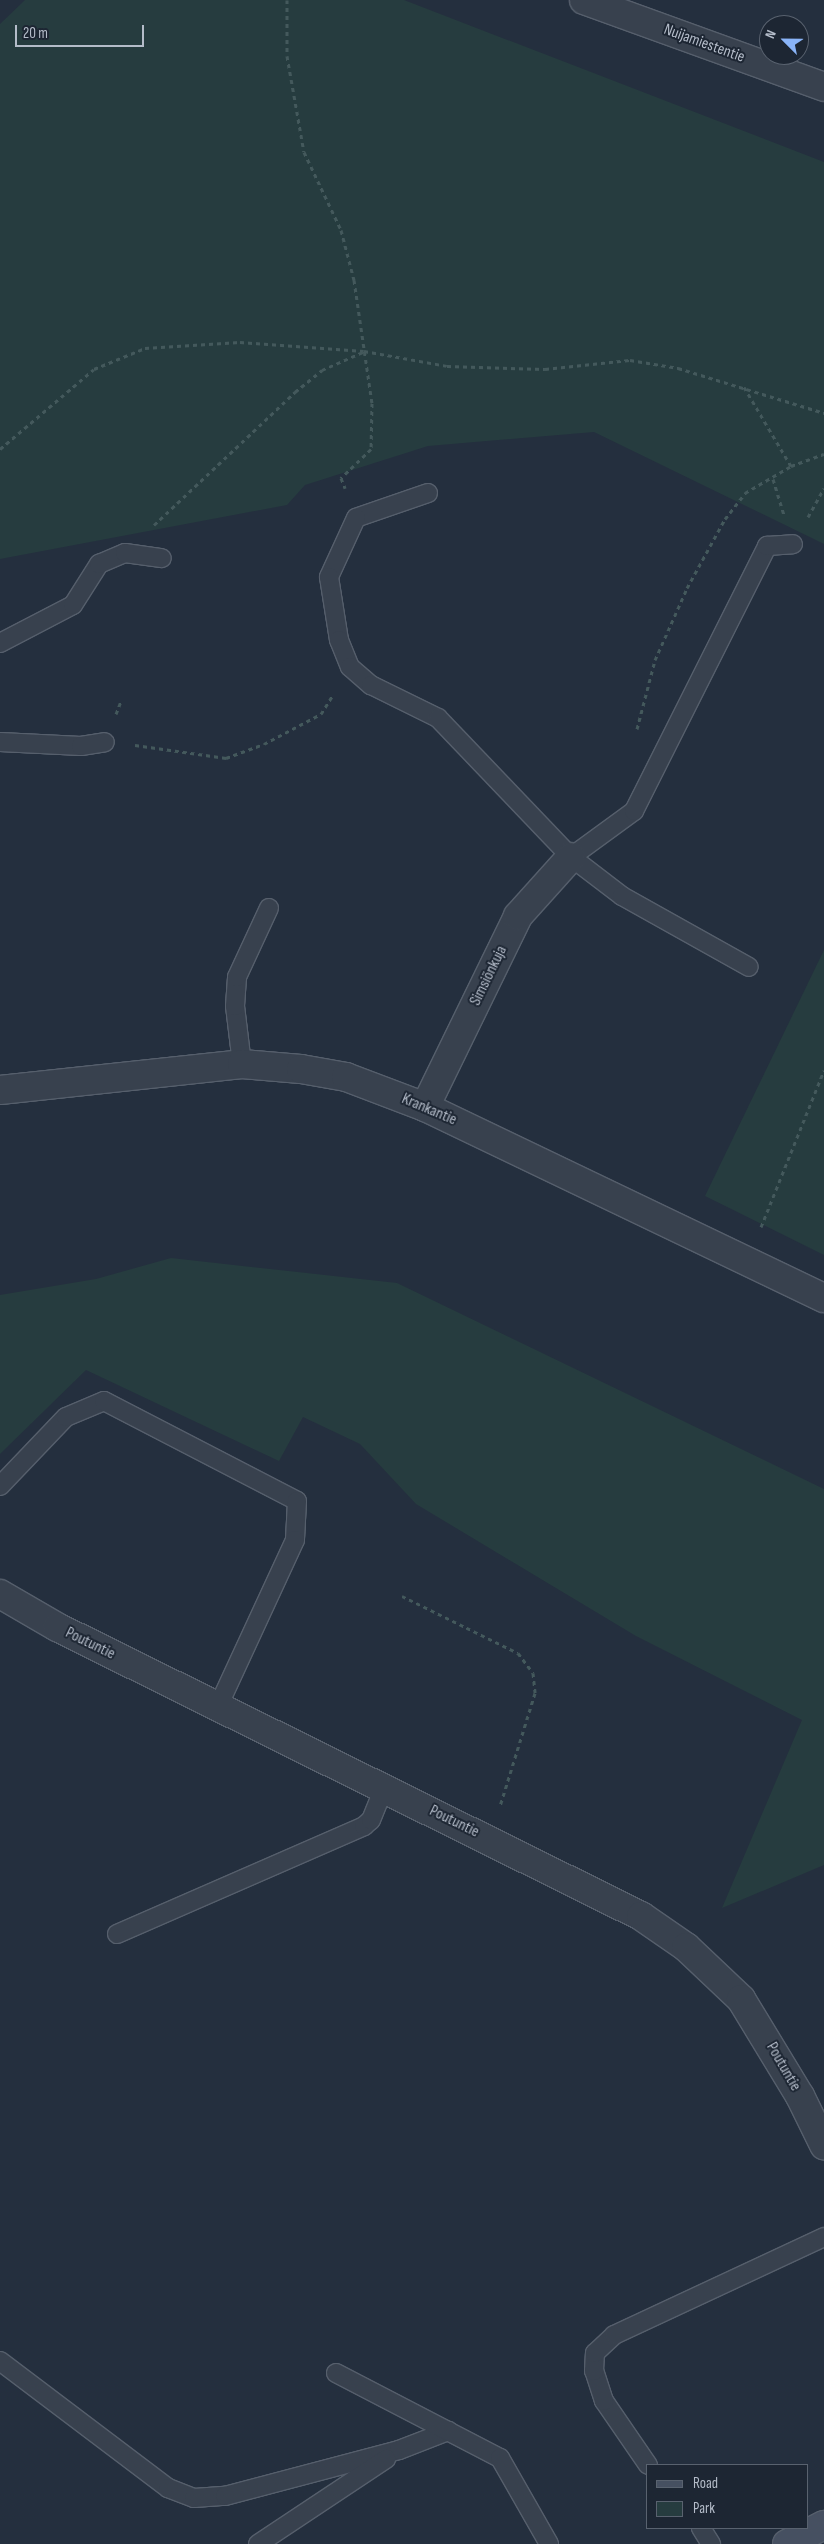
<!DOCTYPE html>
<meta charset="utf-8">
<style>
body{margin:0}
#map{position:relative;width:824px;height:2544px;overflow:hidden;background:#242f3e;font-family:"Sofia Sans Condensed",sans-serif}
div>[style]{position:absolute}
.green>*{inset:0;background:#263c3f}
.path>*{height:3px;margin-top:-1.5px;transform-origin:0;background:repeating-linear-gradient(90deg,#44595c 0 4px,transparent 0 8px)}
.roads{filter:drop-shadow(1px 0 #565f6c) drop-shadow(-1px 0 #565f6c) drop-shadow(0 1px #565f6c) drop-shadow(0 -1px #565f6c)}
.service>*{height:18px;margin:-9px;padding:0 9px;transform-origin:9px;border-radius:9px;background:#38414e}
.minor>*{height:28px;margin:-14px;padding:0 14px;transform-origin:14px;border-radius:14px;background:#38414e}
.tertiary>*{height:28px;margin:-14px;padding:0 14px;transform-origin:14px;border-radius:14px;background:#38414e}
.secondary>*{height:28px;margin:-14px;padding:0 14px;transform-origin:14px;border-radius:14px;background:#465061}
span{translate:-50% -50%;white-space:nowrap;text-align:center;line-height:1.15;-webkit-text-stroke:4px #1d2633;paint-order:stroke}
.street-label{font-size:16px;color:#b4bcc9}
.legend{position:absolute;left:646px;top:2464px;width:162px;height:65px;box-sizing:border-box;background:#1d2633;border:1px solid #59626f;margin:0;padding:6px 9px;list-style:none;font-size:15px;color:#b4bcc9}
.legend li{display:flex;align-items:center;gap:10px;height:25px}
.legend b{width:25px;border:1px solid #59626f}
.north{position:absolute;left:759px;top:15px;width:50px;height:50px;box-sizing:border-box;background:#1d2633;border:1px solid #59626f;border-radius:50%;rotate:293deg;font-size:14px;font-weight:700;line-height:20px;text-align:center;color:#b4bcc9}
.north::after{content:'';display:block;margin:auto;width:18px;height:22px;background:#8ab4f8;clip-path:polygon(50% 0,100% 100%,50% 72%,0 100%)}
.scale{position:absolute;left:15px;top:25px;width:129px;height:22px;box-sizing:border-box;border:2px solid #b4bcc9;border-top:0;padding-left:6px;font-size:15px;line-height:18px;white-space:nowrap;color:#b4bcc9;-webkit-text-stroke:4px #1d2633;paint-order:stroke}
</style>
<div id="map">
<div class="green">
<i style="clip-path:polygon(25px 0,404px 0,824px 162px,824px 544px,594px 432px,428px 446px,305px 485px,287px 505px,0 559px,0 24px)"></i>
<i style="clip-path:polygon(824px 950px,824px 1255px,705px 1196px)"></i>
<i style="clip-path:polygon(171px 1258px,397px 1283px,824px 1489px,824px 1865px,722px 1908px,802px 1720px,636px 1636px,416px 1504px,360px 1444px,303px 1417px,279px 1461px,86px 1370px,0 1454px,0 1295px,96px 1279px)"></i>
</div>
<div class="path">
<i style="left:287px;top:0;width:56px;rotate:90deg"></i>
<i style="left:287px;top:56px;width:97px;rotate:80deg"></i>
<i style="left:304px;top:152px;width:86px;rotate:64.6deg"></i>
<i style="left:341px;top:230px;width:52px;rotate:75.4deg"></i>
<i style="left:354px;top:280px;width:124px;rotate:81.7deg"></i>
<i style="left:372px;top:403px;width:46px;rotate:91.2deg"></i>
<i style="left:371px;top:449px;width:42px;rotate:136deg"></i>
<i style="left:341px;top:478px;width:11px;rotate:68deg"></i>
<i style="left:744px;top:387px;width:92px;rotate:59.3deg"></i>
<i style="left:0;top:449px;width:123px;rotate:-40.4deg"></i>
<i style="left:94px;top:369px;width:55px;rotate:-22.4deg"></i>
<i style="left:145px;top:348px;width:95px;rotate:-3.6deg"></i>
<i style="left:240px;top:342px;width:124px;rotate:4.2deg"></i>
<i style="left:364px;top:351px;width:84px;rotate:10.2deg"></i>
<i style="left:447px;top:366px;width:98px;rotate:1.8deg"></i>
<i style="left:545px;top:369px;width:85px;rotate:-6deg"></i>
<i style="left:630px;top:360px;width:49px;rotate:9.5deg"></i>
<i style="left:678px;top:368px;width:153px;rotate:17.1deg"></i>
<i style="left:773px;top:479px;width:37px;rotate:73deg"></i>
<i style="left:808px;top:517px;width:33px;rotate:-61deg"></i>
<i style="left:154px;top:525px;width:194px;rotate:-43.3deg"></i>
<i style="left:295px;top:392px;width:35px;rotate:-39deg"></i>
<i style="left:322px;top:370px;width:45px;rotate:-23.7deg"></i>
<i style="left:116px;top:714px;width:14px;rotate:-69deg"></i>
<i style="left:637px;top:729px;width:71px;rotate:-75.4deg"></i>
<i style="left:655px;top:660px;width:79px;rotate:-66deg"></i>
<i style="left:687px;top:588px;width:79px;rotate:-61.2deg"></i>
<i style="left:725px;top:519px;width:33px;rotate:-52deg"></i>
<i style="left:745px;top:493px;width:53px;rotate:-30.4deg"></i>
<i style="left:791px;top:466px;width:35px;rotate:-20deg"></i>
<i style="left:135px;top:745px;width:92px;rotate:8.1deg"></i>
<i style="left:226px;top:758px;width:40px;rotate:-20.2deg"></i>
<i style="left:264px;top:744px;width:64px;rotate:-27.8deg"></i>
<i style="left:321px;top:714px;width:22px;rotate:-58deg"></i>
<i style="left:761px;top:1227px;width:169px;rotate:-68.1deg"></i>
<i style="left:402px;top:1596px;width:129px;rotate:26.2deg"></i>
<i style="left:518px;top:1653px;width:25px;rotate:53deg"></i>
<i style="left:533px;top:1673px;width:20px;rotate:84deg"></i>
<i style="left:535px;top:1693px;width:118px;rotate:107.2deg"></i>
</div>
<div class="roads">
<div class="service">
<i style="left:428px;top:493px;width:76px;rotate:160.9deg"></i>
<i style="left:356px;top:518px;width:65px;rotate:114.6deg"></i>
<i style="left:329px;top:577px;width:64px;rotate:81deg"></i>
<i style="left:339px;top:640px;width:29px;rotate:68deg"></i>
<i style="left:350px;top:667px;width:28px;rotate:41deg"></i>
<i style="left:371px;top:685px;width:75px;rotate:26.2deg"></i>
<i style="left:438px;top:718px;width:192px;rotate:46.3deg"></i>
<i style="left:571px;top:857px;width:64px;rotate:37.4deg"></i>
<i style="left:622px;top:896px;width:145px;rotate:29.2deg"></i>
<i style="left:0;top:643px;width:82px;rotate:-27.5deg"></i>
<i style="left:73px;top:605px;width:49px;rotate:-57.6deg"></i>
<i style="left:99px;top:564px;width:28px;rotate:-23deg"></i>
<i style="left:125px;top:553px;width:37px;rotate:8deg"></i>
<i style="left:0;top:742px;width:81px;rotate:2.8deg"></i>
<i style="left:81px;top:746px;width:24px;rotate:-9deg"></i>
<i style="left:571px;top:857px;width:78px;rotate:-36.1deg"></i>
<i style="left:634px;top:811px;width:297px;rotate:-63.3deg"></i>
<i style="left:767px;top:546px;width:26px;rotate:-4deg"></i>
<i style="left:242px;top:1064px;width:58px;rotate:-96.9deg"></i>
<i style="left:235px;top:1006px;width:29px;rotate:-86deg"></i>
<i style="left:237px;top:977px;width:76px;rotate:-65.1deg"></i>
<i style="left:0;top:1486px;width:95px;rotate:-46.3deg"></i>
<i style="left:66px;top:1417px;width:41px;rotate:-22.8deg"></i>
<i style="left:104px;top:1401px;width:217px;rotate:27.4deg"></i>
<i style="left:297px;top:1501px;width:39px;rotate:93deg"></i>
<i style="left:295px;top:1540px;width:184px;rotate:114.8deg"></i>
<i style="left:117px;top:1934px;width:270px;rotate:-23.6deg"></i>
<i style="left:364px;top:1826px;width:9px;rotate:-41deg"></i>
<i style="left:371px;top:1820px;width:35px;rotate:-68deg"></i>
<i style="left:0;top:2361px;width:211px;rotate:37.1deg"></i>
<i style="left:168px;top:2488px;width:28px;rotate:21deg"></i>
<i style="left:194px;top:2498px;width:31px;rotate:-4deg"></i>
<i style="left:225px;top:2496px;width:180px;rotate:-14.8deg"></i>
<i style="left:399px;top:2450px;width:53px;rotate:-21.2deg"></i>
<i style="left:336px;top:2373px;width:185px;rotate:27.4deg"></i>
<i style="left:500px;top:2458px;width:99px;rotate:60.3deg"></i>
<i style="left:648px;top:2465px;width:78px;rotate:-124.5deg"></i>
<i style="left:604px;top:2401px;width:32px;rotate:-108deg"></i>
<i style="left:594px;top:2371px;width:18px;rotate:-87deg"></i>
<i style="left:595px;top:2353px;width:26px;rotate:-43deg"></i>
<i style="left:614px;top:2335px;width:232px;rotate:-25deg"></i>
<i style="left:701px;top:2528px;width:19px;rotate:58deg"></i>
<i style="left:258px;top:2544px;width:154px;rotate:-33.6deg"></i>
</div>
<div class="minor">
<i style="left:0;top:1090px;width:243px;rotate:-6.1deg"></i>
<i style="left:242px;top:1064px;width:59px;rotate:4.8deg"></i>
<i style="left:301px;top:1069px;width:46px;rotate:10.1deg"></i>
<i style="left:346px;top:1077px;width:85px;rotate:20.8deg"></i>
<i style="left:425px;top:1107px;width:442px;rotate:25.6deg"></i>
<i style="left:425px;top:1107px;width:212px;rotate:-64deg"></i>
<i style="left:518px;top:916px;width:79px;rotate:-48.1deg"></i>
<i style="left:0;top:1594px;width:66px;rotate:30.1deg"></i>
<i style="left:57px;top:1627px;width:652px;rotate:26.33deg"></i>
<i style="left:641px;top:1916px;width:55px;rotate:34.6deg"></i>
<i style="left:686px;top:1947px;width:76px;rotate:43.4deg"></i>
<i style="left:741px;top:1999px;width:114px;rotate:58.7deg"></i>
<i style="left:800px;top:2096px;width:55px;rotate:63.9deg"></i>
</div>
<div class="tertiary">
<i style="left:584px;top:0;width:255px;rotate:19.9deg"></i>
</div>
<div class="secondary">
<i style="left:787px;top:2544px;width:42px;rotate:-27.2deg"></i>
</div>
</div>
<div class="street-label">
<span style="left:704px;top:44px;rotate:20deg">Nuijamiestentie</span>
<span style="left:489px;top:976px;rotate:-64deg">Simsiönkuja</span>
<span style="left:429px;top:1110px;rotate:23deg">Krankantie</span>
<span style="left:90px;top:1644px;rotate:26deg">Poutuntie</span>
<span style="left:454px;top:1822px;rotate:26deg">Poutuntie</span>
<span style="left:783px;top:2067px;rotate:60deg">Poutuntie</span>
</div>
<ul class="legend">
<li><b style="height:6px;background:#465061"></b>Road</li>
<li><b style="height:14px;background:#263c3f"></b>Park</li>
</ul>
<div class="north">N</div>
<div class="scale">20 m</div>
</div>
